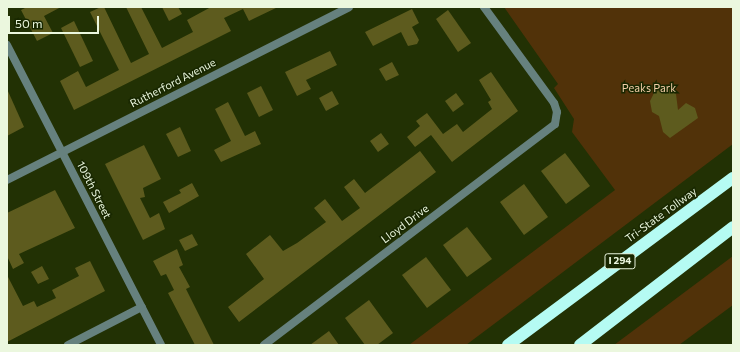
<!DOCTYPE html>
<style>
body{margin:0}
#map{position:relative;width:740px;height:352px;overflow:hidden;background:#223104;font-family:Commissioner,sans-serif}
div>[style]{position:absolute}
.green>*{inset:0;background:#513209}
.building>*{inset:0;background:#5d5b1e}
.street>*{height:8px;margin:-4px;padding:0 4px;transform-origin:4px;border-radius:4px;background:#66817e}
.highway>*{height:12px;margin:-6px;padding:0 6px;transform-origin:6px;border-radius:6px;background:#b5fbf3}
span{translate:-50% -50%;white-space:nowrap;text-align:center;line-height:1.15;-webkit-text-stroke:3px #182700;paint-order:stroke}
.shield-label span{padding:1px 3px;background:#182700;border:1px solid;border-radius:3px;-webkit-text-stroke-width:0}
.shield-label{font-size:10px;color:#ebf7de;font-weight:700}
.street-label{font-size:11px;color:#ebf7de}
.park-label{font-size:11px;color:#f2cda7}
.frame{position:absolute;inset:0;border:8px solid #ebf7de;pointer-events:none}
.scale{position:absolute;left:8px;top:16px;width:91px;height:18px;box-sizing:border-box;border:2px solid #ebf7de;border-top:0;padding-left:5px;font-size:12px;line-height:14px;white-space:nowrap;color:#ebf7de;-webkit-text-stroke:3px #182700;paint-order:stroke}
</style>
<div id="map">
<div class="green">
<i style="clip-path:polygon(504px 7px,733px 7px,733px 144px,466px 345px,409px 345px,615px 190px,572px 132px,574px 119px,554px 88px,558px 84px)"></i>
<i style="clip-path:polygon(733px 256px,733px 305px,679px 345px,614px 345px)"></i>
</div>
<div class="building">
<i style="clip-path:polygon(27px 7px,61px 7px,44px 16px,53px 33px,37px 41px,21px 10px)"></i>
<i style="clip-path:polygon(101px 7px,104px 7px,131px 63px,149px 54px,126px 7px,141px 7px,162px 48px,193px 32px,187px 20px,211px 7px,278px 7px,249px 21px,243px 9px,224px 18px,231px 31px,74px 110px,60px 81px,78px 71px,86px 87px,119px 70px,90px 12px)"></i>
<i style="clip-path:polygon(162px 7px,178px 7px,182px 14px,169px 21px)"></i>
<i style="clip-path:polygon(412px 9px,419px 23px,412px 27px,419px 40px,417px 44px,408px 46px,401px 32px,373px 46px,365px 32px)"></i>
<i style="clip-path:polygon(448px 10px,471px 43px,458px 52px,436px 19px)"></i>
<i style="clip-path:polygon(74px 21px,93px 61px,80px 67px,61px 28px)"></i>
<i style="clip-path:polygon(330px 51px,337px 65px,306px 80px,311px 89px,297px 96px,285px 72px)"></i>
<i style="clip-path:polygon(392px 62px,399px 75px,386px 81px,379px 69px)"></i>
<i style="clip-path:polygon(491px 72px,518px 111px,452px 162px,431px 135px,415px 147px,407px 137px,420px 126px,416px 121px,427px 113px,443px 134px,457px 124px,463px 132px,492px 109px,488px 102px,491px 100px,479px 80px)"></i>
<i style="clip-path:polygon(261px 86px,273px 110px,259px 117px,247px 93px)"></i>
<i style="clip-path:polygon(667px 88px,676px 94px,678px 110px,686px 103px,695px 108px,698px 118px,670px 138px,663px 132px,659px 116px,652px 112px,650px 101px,655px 91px)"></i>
<i style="clip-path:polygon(7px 89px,24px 127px,7px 136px)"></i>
<i style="clip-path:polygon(332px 91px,339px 104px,326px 111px,319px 98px)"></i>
<i style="clip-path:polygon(456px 93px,464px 104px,453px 112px,445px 101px)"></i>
<i style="clip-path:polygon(228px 102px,245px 136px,255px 131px,261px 144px,221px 162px,214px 150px,231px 141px,215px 109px)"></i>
<i style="clip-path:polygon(180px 127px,191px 151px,178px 157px,166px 134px)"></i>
<i style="clip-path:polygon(381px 133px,389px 144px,378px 152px,370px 141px)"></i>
<i style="clip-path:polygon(144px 145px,161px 179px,143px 188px,145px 197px,140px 198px,150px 218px,159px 213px,165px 229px,143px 240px,105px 164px)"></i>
<i style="clip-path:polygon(420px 151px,436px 172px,239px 322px,228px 307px,264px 279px,246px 254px,270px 235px,283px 251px,297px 243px,326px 222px,314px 208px,325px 199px,342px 221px,360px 208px,344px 187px,354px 179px,365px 193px)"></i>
<i style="clip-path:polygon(565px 153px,590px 186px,566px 204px,541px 171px)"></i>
<i style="clip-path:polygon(192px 183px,199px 196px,169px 213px,163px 202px,181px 193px,179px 190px)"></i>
<i style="clip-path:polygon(524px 184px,548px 217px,524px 235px,500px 202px)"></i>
<i style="clip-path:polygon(55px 190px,75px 228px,19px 254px,24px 263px,13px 269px,7px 256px,7px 213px)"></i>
<i style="clip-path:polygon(467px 227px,492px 259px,467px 277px,443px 245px)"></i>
<i style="clip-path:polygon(192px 234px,198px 245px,185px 251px,179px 240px)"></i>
<i style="clip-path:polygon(177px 249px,183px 265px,179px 267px,190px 287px,186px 289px,214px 345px,195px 345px,168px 293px,174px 290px,166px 274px,161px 276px,153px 261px)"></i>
<i style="clip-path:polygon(426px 257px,451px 290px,427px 308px,402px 275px)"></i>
<i style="clip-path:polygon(90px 261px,105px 291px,7px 342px,7px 275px,23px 306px,34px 301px,37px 307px,56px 298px,52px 290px,79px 276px,75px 268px)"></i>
<i style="clip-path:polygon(42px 266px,49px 279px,38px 284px,31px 272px)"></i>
<i style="clip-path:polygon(369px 300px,393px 333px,377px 345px,365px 345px,345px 318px)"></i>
<i style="clip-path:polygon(329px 331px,339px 345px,310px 345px)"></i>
</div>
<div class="street">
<i style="left:7px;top:45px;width:337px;rotate:62.8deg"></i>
<i style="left:7px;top:180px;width:383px;rotate:-26.8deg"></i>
<i style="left:68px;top:345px;width:83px;rotate:-27.2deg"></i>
<i style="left:264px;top:345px;width:365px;rotate:-37.2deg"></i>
<i style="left:555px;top:124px;width:12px;rotate:-81deg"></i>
<i style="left:557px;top:112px;width:9px;rotate:-108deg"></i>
<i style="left:554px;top:103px;width:119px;rotate:-126.1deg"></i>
</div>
<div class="highway">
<i style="left:508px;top:345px;width:280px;rotate:-36.6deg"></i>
<i style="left:580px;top:345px;width:193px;rotate:-37.6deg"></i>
</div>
<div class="shield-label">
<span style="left:620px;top:261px">I 294</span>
</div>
<div class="street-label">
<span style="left:173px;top:83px;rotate:-27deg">Rutherford Avenue</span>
<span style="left:94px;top:190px;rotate:63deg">109th Street</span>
<span style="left:661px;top:215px;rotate:-36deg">Tri-State Tollway</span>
<span style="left:405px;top:224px;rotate:-37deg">Lloyd Drive</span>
</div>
<div class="park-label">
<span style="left:649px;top:88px">Peaks Park</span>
</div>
<div class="frame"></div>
<div class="scale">50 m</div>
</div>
